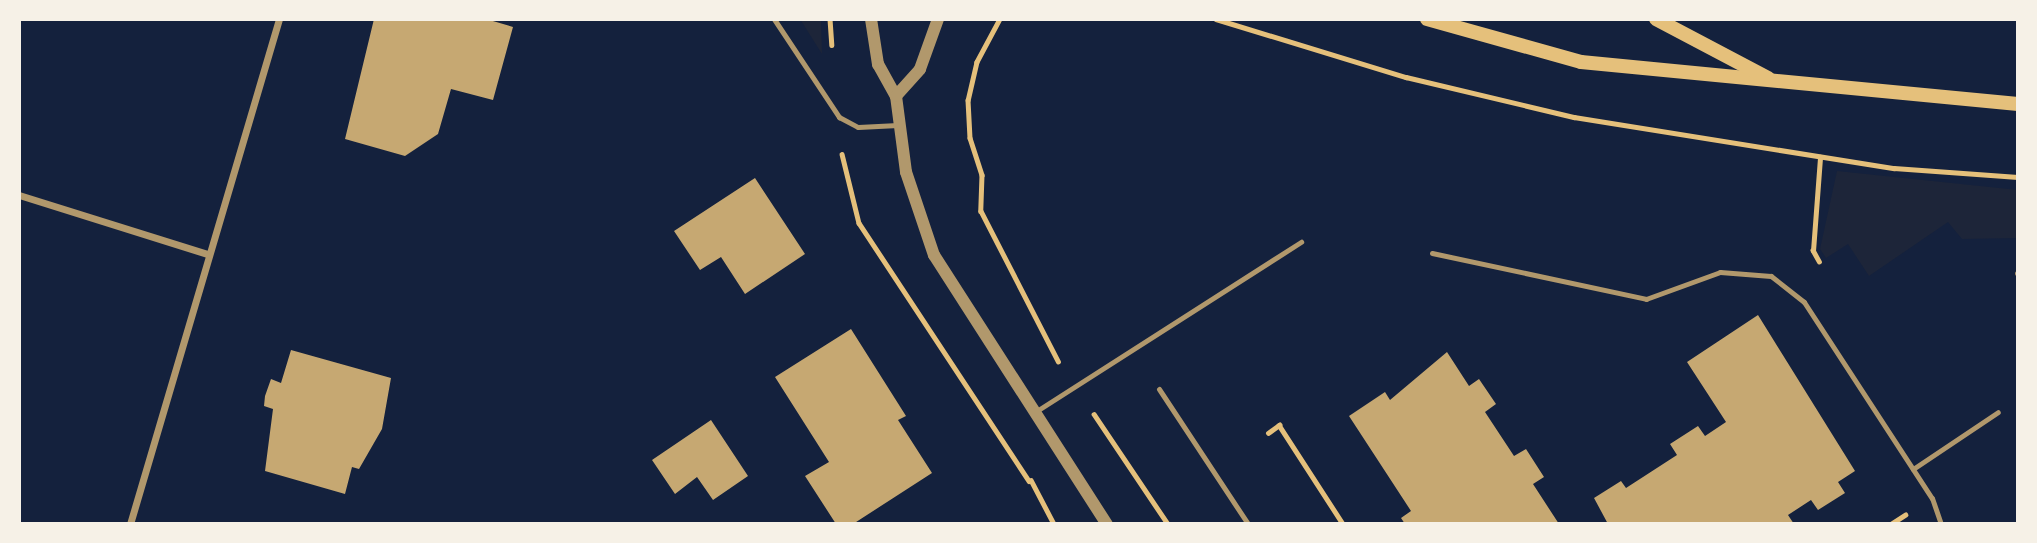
<!DOCTYPE html>
<style>
body{margin:0}
#map{position:relative;width:2037px;height:543px;overflow:hidden;background:#14213d;font-family:Raleway,sans-serif}
div>[style]{position:absolute}
.green>*{inset:0;background:#1d2539}
.building>*{inset:0;background:#c6a872}
.path>*{height:4.5px;margin:-2.25px;padding:0 2.25px;transform-origin:2.25px;border-radius:2.25px;background:#e5c07b}
.service>*{height:5px;margin:-2.5px;padding:0 2.5px;transform-origin:2.5px;border-radius:2.5px;background:#b1986c}
.minor>*{height:7px;margin:-3.5px;padding:0 3.5px;transform-origin:3.5px;border-radius:3.5px;background:#b1986c}
.tertiary>*{height:12px;margin:-6px;padding:0 6px;transform-origin:6px;border-radius:6px;background:#b1986c}
.secondary>*{height:14px;margin:-7px;padding:0 7px;transform-origin:7px;border-radius:7px;background:#e5c07b}
span{translate:-50% -50%;white-space:nowrap;text-align:center;line-height:1.15;-webkit-text-stroke:5px #f6f1e7;paint-order:stroke}
.frame{position:absolute;inset:0;border:21px solid #f6f1e7;pointer-events:none}
</style>
<div id="map">
<div class="green">
<i style="clip-path:polygon(800px 19px,821px 19px,822px 54px)"></i>
<i style="clip-path:polygon(1837px 171px,2018px 190px,2018px 238px,1962px 239px,1948px 222px,1869px 276px,1848px 244px,1826px 258px,1820px 249px)"></i>
</div>
<div class="building">
<i style="clip-path:polygon(374px 19px,486px 19px,513px 27px,493px 100px,451px 89px,438px 134px,405px 156px,345px 139px)"></i>
<i style="clip-path:polygon(755px 178px,805px 254px,745px 294px,721px 257px,700px 270px,674px 231px)"></i>
<i style="clip-path:polygon(1758px 315px,1855px 471px,1838px 482px,1845px 493px,1818px 510px,1811px 500px,1788px 515px,1794px 524px,1608px 524px,1594px 498px,1621px 481px,1626px 488px,1677px 455px,1670px 444px,1698px 426px,1705px 436px,1726px 422px,1687px 362px)"></i>
<i style="clip-path:polygon(851px 329px,906px 416px,898px 420px,932px 473px,853px 524px,836px 524px,805px 476px,829px 462px,775px 377px)"></i>
<i style="clip-path:polygon(291px 350px,391px 378px,382px 429px,359px 469px,352px 467px,345px 494px,265px 471px,273px 409px,264px 406px,265px 396px,271px 379px,281px 383px)"></i>
<i style="clip-path:polygon(1447px 352px,1469px 386px,1479px 379px,1496px 404px,1485px 412px,1514px 456px,1526px 449px,1544px 477px,1533px 484px,1559px 524px,1405px 524px,1401px 518px,1411px 511px,1349px 416px,1385px 392px,1390px 400px)"></i>
<i style="clip-path:polygon(711px 420px,748px 476px,713px 500px,697px 477px,675px 494px,652px 460px)"></i>
</div>
<div class="path">
<i style="left:830px;top:19px;width:26px;rotate:86deg"></i>
<i style="left:1000px;top:19px;width:49px;rotate:118.1deg"></i>
<i style="left:977px;top:62px;width:39px;rotate:103deg"></i>
<i style="left:968px;top:100px;width:38px;rotate:87deg"></i>
<i style="left:970px;top:138px;width:39px;rotate:72deg"></i>
<i style="left:982px;top:175px;width:36px;rotate:92deg"></i>
<i style="left:981px;top:211px;width:169px;rotate:62.8deg"></i>
<i style="left:1216px;top:19px;width:199px;rotate:17deg"></i>
<i style="left:1406px;top:77px;width:173px;rotate:13.4deg"></i>
<i style="left:1574px;top:117px;width:324px;rotate:9.1deg"></i>
<i style="left:1894px;top:168px;width:124px;rotate:4.2deg"></i>
<i style="left:842px;top:154px;width:71px;rotate:76.2deg"></i>
<i style="left:859px;top:223px;width:309px;rotate:56.6deg"></i>
<i style="left:1819px;top:262px;width:13px;rotate:-119deg"></i>
<i style="left:1813px;top:251px;width:94px;rotate:-85.7deg"></i>
<i style="left:1094px;top:414px;width:133px;rotate:56.1deg"></i>
<i style="left:1268px;top:433px;width:14px;rotate:-36deg"></i>
<i style="left:1279px;top:425px;width:118px;rotate:57.1deg"></i>
<i style="left:1031px;top:480px;width:50px;rotate:62.4deg"></i>
<i style="left:1891px;top:524px;width:17px;rotate:-33deg"></i>
</div>
<div class="service">
<i style="left:774px;top:19px;width:118px;rotate:56.4deg"></i>
<i style="left:839px;top:117px;width:21px;rotate:28deg"></i>
<i style="left:858px;top:127px;width:40px;rotate:-2.9deg"></i>
<i style="left:1432px;top:253px;width:219px;rotate:12.1deg"></i>
<i style="left:1646px;top:299px;width:79px;rotate:-20deg"></i>
<i style="left:1720px;top:272px;width:51px;rotate:4.5deg"></i>
<i style="left:1771px;top:276px;width:42px;rotate:38.2deg"></i>
<i style="left:1804px;top:302px;width:234px;rotate:56.9deg"></i>
<i style="left:1932px;top:498px;width:28px;rotate:71deg"></i>
<i style="left:2017px;top:273px;width:1px"></i>
<i style="left:1159px;top:389px;width:162px;rotate:56.6deg"></i>
<i style="left:1035px;top:412px;width:316px;rotate:-32.6deg"></i>
<i style="left:1913px;top:469px;width:102px;rotate:-33.8deg"></i>
</div>
<div class="minor">
<i style="left:19px;top:195px;width:197px;rotate:17.4deg"></i>
<i style="left:130px;top:524px;width:527px;rotate:-73.56deg"></i>
</div>
<div class="tertiary">
<i style="left:871px;top:19px;width:46px;rotate:81.2deg"></i>
<i style="left:878px;top:64px;width:37px;rotate:61deg"></i>
<i style="left:896px;top:96px;width:77px;rotate:82.5deg"></i>
<i style="left:906px;top:172px;width:88px;rotate:71.4deg"></i>
<i style="left:934px;top:255px;width:320px;rotate:57.3deg"></i>
<i style="left:896px;top:96px;width:36px;rotate:-48deg"></i>
<i style="left:920px;top:69px;width:53px;rotate:-70.2deg"></i>
</div>
<div class="secondary">
<i style="left:1427px;top:19px;width:160px;rotate:15.6deg"></i>
<i style="left:1581px;top:62px;width:439px;rotate:5.5deg"></i>
<i style="left:1656px;top:19px;width:127px;rotate:27.8deg"></i>
</div>
<div class="frame"></div>
</div>
